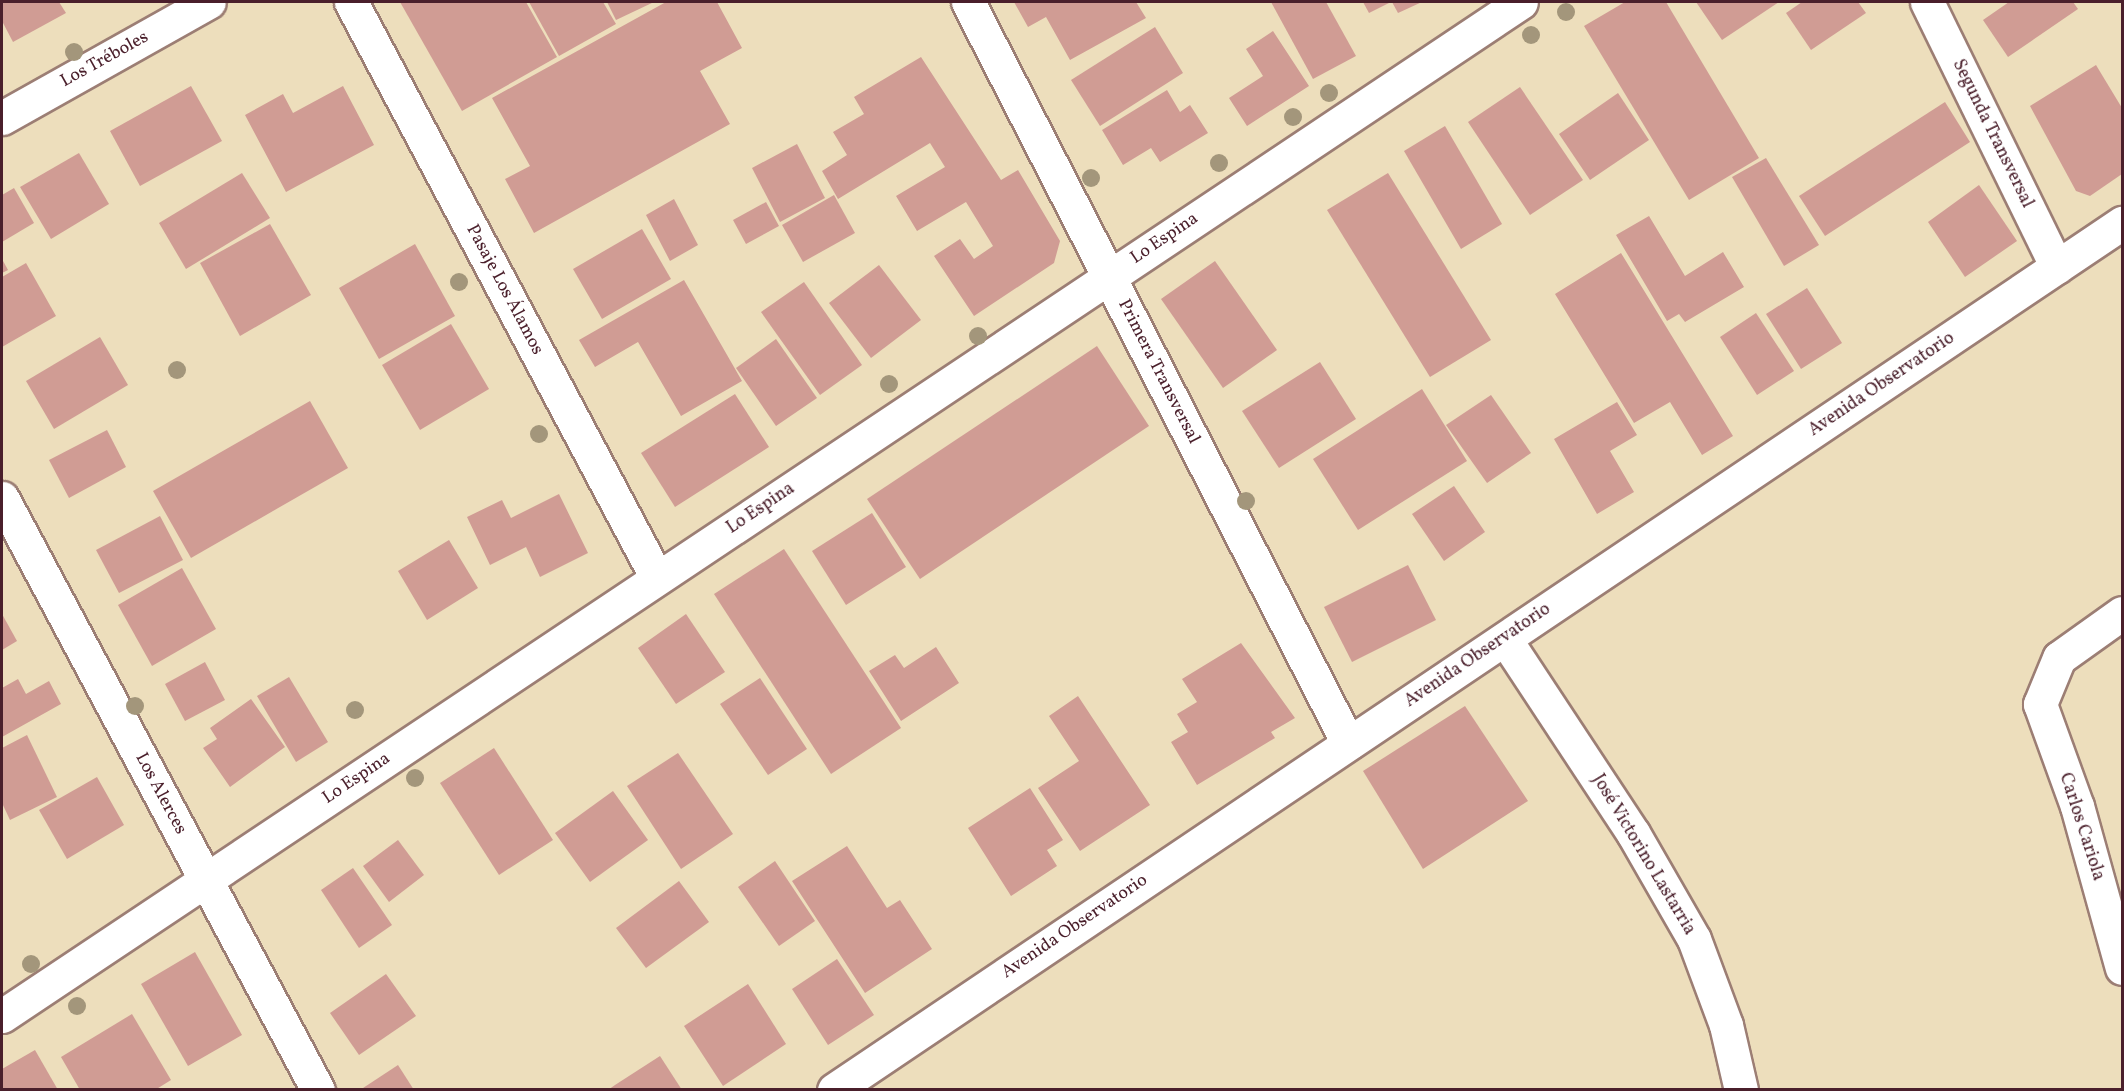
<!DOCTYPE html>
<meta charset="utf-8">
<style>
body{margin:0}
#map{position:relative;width:2124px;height:1091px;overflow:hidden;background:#eddebc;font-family:Vollkorn,serif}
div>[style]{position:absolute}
.building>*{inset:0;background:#d09c94}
.roads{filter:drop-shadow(2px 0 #9c7e74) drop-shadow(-2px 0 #9c7e74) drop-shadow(0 2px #9c7e74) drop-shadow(0 -2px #9c7e74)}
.minor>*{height:33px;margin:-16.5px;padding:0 16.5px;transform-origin:16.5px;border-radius:16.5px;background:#fff}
.major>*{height:33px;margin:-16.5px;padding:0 16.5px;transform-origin:16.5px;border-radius:16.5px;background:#fff}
.trees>*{width:18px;height:18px;margin:-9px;border-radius:50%;background:#a3967b}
span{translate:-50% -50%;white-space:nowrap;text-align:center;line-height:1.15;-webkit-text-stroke:4.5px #fff;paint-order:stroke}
.street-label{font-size:18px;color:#4a1f2b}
.frame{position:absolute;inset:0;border:3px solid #4a1f2b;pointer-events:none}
</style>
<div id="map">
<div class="building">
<i style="clip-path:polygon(2px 2px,59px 2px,66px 13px,13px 42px,2px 21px)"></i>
<i style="clip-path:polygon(400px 2px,526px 2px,557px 57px,462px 111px)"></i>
<i style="clip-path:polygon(529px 2px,603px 2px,616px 24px,559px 56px)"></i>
<i style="clip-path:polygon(607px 2px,654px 2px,616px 20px)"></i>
<i style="clip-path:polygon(666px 2px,717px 2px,742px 48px,700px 71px,730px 124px,534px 233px,505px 179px,530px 166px,492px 98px)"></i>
<i style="clip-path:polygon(1014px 2px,1136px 2px,1146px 18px,1070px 60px,1046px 17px,1028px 27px)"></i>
<i style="clip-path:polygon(1271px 2px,1326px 2px,1356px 56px,1313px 79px)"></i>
<i style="clip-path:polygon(1363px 2px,1391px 2px,1369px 13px)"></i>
<i style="clip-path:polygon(1392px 2px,1422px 2px,1398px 13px)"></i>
<i style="clip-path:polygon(1625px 2px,1666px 2px,1759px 158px,1689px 200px,1584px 26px)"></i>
<i style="clip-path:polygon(1696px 2px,1779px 2px,1722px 40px)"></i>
<i style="clip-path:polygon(1802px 2px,1858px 2px,1866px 13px,1811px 50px,1786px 13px)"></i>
<i style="clip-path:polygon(2009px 2px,2073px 2px,2078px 9px,2008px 57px,1983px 20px)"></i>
<i style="clip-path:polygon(1155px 27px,1183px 73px,1100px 126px,1071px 80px)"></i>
<i style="clip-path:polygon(1273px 31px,1309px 86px,1247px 126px,1229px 98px,1263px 76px,1246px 49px)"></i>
<i style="clip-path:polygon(921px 57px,1001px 180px,1018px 170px,1060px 241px,1054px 263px,974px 316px,934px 256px,960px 239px,974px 259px,993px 246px,966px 202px,917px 231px,896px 196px,945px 167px,930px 143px,838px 199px,822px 171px,847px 155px,833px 132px,864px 114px,854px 97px)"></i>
<i style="clip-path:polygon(2096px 65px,2122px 108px,2122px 174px,2090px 196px,2076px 191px,2030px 106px)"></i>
<i style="clip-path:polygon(191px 86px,222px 141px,140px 186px,110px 131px)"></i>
<i style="clip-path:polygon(343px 86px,374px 145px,286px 192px,245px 115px,283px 94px,293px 113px)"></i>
<i style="clip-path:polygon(1520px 87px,1583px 180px,1530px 215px,1468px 122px)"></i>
<i style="clip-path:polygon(1167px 90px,1180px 112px,1190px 105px,1208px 133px,1160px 162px,1151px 148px,1123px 165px,1102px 130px)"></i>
<i style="clip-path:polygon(1618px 93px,1649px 140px,1590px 180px,1559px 134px)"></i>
<i style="clip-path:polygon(1945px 102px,1970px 142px,1825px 236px,1799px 196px)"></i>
<i style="clip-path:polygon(1445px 126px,1502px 224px,1461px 249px,1404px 151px)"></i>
<i style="clip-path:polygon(797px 144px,825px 198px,780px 222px,752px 168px)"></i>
<i style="clip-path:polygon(79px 153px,109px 204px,51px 239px,20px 187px)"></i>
<i style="clip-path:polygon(1766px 158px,1819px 245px,1784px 266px,1732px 177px)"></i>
<i style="clip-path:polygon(242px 173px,270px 218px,186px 269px,159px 223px)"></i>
<i style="clip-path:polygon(1388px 173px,1491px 340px,1430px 377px,1327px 210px)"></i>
<i style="clip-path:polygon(1979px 185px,2017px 241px,1965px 277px,1928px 222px)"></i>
<i style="clip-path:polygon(14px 188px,34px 223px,2px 242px,2px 195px)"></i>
<i style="clip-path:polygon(834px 195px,855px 233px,803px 262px,782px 225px)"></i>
<i style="clip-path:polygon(674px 199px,698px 245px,670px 261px,646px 215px)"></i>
<i style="clip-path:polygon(766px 202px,779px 226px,746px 244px,733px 220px)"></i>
<i style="clip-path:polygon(1649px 216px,1685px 276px,1723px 252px,1744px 287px,1685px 322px,1679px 314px,1667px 321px,1616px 235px)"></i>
<i style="clip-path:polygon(270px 224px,311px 295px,240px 336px,200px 263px)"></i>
<i style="clip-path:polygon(642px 229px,671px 279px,602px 319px,573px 269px)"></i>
<i style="clip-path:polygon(415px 244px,455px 316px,379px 359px,339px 288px)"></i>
<i style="clip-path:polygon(1621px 253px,1733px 436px,1702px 455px,1670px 402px,1634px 423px,1555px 294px)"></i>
<i style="clip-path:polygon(2px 259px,8px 270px,2px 273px)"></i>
<i style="clip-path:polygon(1215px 261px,1277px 350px,1223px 388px,1161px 299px)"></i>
<i style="clip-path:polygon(26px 263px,56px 316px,2px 347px,2px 277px)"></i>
<i style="clip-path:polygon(879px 265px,921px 320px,871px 358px,829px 303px)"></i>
<i style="clip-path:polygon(684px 280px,742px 381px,681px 416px,638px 342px,595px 367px,579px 340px)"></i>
<i style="clip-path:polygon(804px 282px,862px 365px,820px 395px,761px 312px)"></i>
<i style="clip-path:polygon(1807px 288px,1842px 343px,1801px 369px,1766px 314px)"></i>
<i style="clip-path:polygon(1756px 313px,1794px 371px,1757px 395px,1720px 337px)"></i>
<i style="clip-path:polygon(451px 324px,489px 389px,420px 430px,382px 365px)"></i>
<i style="clip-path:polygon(100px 337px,128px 385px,54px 429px,26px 381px)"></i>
<i style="clip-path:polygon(776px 339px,817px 398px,776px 426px,736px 368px)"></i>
<i style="clip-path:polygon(1097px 346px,1149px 426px,920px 579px,867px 499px)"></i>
<i style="clip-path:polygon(1320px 362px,1356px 419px,1279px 468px,1242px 411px)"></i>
<i style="clip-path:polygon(1422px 389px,1467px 461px,1358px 530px,1313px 459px)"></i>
<i style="clip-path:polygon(735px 394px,769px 447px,675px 507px,641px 453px)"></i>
<i style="clip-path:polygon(1491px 395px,1531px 453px,1487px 483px,1446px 425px)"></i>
<i style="clip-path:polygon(310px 401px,348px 468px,191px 558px,153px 491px)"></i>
<i style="clip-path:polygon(1617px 402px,1637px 435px,1610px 451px,1634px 492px,1597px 514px,1554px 439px)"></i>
<i style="clip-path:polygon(107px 430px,126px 467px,69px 498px,49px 460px)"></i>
<i style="clip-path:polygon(1454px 486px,1485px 532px,1444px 561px,1412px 514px)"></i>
<i style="clip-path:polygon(559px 494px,588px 553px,540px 577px,526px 547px,490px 565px,467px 517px,502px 500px,511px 518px)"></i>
<i style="clip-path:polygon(872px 513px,906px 567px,846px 605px,812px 551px)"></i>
<i style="clip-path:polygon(160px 516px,183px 560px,119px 593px,96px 550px)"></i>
<i style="clip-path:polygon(449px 540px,478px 588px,427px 620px,398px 571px)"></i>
<i style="clip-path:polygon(784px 549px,901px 728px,831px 774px,714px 594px)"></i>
<i style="clip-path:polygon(1408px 565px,1436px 620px,1352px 662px,1324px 607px)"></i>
<i style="clip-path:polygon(182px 568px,216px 629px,152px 666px,118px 605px)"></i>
<i style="clip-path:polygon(2px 614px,17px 641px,2px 650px)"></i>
<i style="clip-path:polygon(686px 614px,725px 672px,676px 704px,638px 648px)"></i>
<i style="clip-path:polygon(1241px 643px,1295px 718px,1271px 732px,1275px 738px,1197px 785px,1171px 742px,1188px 732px,1177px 714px,1197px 702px,1182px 679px)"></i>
<i style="clip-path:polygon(936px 647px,959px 683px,901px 721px,869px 671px,895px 655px,904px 668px)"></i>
<i style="clip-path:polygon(205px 662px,225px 700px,185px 721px,165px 684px)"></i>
<i style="clip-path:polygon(289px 677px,328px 742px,296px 762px,257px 696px)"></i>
<i style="clip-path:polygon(760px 678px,807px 749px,768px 775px,720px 704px)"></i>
<i style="clip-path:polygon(18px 679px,26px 694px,49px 681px,61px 704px,2px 737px,2px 688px)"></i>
<i style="clip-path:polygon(1078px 696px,1150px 805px,1080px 851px,1038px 788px,1079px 761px,1049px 716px)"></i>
<i style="clip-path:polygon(251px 699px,285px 747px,230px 787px,203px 748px,217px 739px,210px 728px)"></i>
<i style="clip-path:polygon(1465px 706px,1528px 801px,1423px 869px,1363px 771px)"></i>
<i style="clip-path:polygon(27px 735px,57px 797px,10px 820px,2px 803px,2px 748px)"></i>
<i style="clip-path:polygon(494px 748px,553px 840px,499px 875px,440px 783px)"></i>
<i style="clip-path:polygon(678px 753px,733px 834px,681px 869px,627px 786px)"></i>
<i style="clip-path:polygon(97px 777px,124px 825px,67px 859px,39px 810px)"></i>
<i style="clip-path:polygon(1030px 788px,1063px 840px,1047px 850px,1057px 866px,1011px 896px,968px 828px)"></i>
<i style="clip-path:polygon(613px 791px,648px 840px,590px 882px,555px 833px)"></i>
<i style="clip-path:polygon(398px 840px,424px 875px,389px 902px,363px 866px)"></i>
<i style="clip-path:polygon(847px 846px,887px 908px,900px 900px,932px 949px,865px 993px,792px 881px)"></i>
<i style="clip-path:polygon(775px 861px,815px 921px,779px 946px,738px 887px)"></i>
<i style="clip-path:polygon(353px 868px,392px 925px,359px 948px,321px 890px)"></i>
<i style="clip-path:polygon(679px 881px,709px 922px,646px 968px,616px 928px)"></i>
<i style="clip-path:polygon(195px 952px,242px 1035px,188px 1066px,141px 984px)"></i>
<i style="clip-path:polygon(837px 959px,874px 1015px,828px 1045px,792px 989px)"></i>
<i style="clip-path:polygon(386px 974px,416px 1016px,359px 1055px,330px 1013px)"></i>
<i style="clip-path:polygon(748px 984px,786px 1044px,723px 1086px,684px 1026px)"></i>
<i style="clip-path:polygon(132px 1014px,171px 1080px,155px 1090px,80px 1090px,61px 1057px)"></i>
<i style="clip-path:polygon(35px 1050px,58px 1090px,2px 1090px,2px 1069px)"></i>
<i style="clip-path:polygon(660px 1056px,682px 1090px,608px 1090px,615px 1085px)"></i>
<i style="clip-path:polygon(398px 1065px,414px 1090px,360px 1090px)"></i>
</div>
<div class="roads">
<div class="minor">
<i style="left:351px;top:2px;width:652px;rotate:62.02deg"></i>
<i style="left:968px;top:2px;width:833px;rotate:62.85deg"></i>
<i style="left:1927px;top:2px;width:295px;rotate:63.9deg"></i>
<i style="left:2px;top:118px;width:237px;rotate:-29.3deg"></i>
<i style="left:2px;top:498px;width:671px;rotate:61.91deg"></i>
<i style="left:2122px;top:613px;width:77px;rotate:144.5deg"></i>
<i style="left:2059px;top:658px;width:50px;rotate:112.4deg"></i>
<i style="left:2040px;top:704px;width:109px;rotate:70.1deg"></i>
<i style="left:2077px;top:806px;width:168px;rotate:74.5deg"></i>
<i style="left:1505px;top:639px;width:232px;rotate:56.6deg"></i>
<i style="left:1633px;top:833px;width:122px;rotate:60.1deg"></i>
<i style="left:1694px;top:939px;width:92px;rotate:69.6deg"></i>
<i style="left:1726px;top:1025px;width:67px;rotate:77deg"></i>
<i style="left:2px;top:1016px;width:1826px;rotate:-33.72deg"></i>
</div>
<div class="major">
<i style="left:834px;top:1090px;width:1553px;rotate:-33.95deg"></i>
</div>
</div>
<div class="trees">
<i style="left:1566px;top:12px"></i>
<i style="left:1531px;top:35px"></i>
<i style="left:74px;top:52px"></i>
<i style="left:1329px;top:93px"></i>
<i style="left:1293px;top:117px"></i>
<i style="left:1219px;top:163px"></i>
<i style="left:1091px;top:178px"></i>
<i style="left:459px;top:282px"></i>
<i style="left:978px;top:336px"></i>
<i style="left:177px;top:370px"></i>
<i style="left:889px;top:384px"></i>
<i style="left:539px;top:434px"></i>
<i style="left:1246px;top:501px"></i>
<i style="left:135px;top:706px"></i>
<i style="left:355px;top:710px"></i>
<i style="left:415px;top:778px"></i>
<i style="left:31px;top:964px"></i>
<i style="left:77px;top:1006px"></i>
</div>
<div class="street-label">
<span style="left:105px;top:60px;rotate:-29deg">Los Tréboles</span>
<span style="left:1992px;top:134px;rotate:64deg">Segunda Transversal</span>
<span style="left:1165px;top:239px;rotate:-34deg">Lo Espina</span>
<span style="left:504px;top:290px;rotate:62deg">Pasaje Los Álamos</span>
<span style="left:1158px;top:372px;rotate:63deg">Primera Transversal</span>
<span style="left:1882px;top:385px;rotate:-34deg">Avenida Observatorio</span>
<span style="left:761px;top:509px;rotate:-34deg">Lo Espina</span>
<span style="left:1478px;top:656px;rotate:-34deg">Avenida Observatorio</span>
<span style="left:357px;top:779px;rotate:-34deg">Lo Espina</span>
<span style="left:160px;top:794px;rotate:62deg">Los Alerces</span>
<span style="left:2081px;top:827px;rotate:72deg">Carlos Cariola</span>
<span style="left:1643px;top:855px;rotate:59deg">José Victorino Lastarria</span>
<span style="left:1075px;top:927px;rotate:-34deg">Avenida Observatorio</span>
</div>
<div class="frame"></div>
</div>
